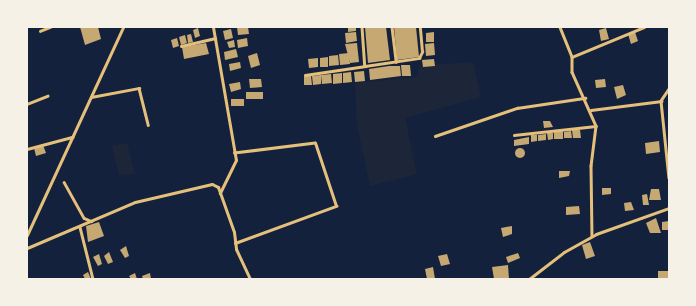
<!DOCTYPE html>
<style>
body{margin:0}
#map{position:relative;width:696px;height:306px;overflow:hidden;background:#14213d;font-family:Jost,sans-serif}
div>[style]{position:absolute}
.green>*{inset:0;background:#1d2539}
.building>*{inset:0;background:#c6a872}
.round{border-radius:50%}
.minor>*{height:2.5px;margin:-1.25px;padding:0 1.25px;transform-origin:1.25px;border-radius:1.25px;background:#e5c07b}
.tertiary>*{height:3px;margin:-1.5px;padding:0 1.5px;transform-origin:1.5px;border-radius:1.5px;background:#e5c07b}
span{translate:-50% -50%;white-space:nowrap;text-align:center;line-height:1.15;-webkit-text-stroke:4px #f6f1e7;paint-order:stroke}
.frame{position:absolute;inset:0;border:28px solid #f6f1e7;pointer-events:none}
</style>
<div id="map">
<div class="green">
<i style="clip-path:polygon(473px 62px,481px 97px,405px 118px,417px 174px,370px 186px,357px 125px,355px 83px,417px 77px,419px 66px)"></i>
<i style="clip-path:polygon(127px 143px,135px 174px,119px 175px,112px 146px)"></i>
</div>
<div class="building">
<i style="clip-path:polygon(80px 27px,98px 27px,101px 39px,85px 45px)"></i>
<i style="clip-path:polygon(237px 27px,248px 27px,249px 34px,238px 35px)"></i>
<i style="clip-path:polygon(348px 27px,356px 27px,356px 31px,348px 32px)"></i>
<i style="clip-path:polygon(365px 27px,386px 27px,390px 60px,368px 63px)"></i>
<i style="clip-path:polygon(394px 27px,416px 27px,419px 57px,397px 60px)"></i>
<i style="clip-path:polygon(198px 28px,200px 36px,195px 38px,193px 30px)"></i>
<i style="clip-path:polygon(606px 28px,609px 39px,601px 41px,599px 30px)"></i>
<i style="clip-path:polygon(231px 29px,233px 38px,225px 40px,223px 31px)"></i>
<i style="clip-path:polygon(356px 32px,357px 41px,346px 43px,345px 33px)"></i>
<i style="clip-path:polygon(434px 32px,434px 42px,426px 42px,426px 33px)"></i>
<i style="clip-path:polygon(635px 32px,638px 41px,631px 44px,628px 34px)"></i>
<i style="clip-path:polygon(191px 34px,193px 42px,188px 43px,187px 35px)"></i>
<i style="clip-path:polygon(185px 35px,187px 43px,181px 45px,179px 37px)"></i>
<i style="clip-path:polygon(177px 38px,179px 46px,173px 48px,171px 40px)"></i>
<i style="clip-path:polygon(247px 38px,248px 46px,238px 48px,237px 40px)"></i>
<i style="clip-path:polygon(234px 40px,235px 47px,229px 48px,227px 42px)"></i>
<i style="clip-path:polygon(206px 43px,209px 54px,184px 59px,182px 47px)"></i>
<i style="clip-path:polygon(357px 43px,359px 62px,350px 63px,345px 44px)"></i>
<i style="clip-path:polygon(434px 43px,435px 55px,426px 56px,425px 44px)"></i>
<i style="clip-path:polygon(236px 49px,238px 57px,225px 60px,224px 52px)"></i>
<i style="clip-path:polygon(257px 53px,260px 65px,251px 68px,248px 56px)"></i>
<i style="clip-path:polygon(349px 53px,350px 64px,340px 65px,339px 54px)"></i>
<i style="clip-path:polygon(338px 55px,339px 65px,329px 66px,329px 56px)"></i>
<i style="clip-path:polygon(328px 57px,328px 67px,320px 67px,320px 58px)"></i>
<i style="clip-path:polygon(318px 58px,318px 67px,309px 68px,308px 59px)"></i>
<i style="clip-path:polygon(434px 59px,435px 66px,423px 67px,422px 60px)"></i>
<i style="clip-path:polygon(240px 62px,241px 68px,230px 71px,229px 64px)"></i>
<i style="clip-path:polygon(401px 65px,410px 65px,411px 76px,402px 76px)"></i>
<i style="clip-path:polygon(389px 66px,400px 66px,401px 76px,370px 80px,369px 69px)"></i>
<i style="clip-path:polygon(364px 71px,365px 81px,355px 82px,354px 72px)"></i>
<i style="clip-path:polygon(351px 72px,352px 82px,343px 83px,343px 73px)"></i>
<i style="clip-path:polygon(342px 73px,342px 83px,333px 84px,333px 74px)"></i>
<i style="clip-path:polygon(331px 74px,332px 83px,322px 84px,321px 75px)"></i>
<i style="clip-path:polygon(321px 75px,321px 84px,313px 85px,312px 76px)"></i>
<i style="clip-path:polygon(304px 76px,311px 76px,312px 85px,304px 85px)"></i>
<i style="clip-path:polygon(249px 79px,261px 79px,262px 87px,250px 88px)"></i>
<i style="clip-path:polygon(605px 79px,606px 87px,596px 88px,595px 80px)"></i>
<i style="clip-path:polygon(240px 82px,241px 89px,231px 92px,229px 84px)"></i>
<i style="clip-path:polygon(623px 85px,626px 95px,617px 99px,614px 87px)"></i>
<i style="clip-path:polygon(246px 92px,263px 92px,263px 99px,246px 99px)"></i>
<i style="clip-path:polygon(231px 99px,244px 99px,244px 106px,231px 106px)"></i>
<i style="clip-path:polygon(543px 121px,550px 121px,553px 127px,544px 128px)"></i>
<i style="clip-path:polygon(572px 130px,580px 130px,581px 138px,573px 138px)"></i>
<i style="clip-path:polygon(563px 131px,563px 139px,554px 139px,554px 132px)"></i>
<i style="clip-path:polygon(571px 131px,572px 138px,564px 138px,564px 132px)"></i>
<i style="clip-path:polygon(547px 133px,553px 133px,553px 139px,548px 140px)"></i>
<i style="clip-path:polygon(546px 134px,546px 140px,538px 141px,538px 135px)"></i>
<i style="clip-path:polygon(531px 135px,537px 135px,537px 141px,531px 142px)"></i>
<i style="clip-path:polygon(529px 137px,529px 144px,514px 146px,514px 140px)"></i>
<i style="clip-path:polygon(659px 141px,660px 152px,646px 154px,645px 143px)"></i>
<i style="clip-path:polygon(43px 145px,46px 153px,36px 156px,34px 148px)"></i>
<i class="round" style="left:515px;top:148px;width:10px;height:10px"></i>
<i style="clip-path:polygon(559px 171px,570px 171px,569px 176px,559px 178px)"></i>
<i style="clip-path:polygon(602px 188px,611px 188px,611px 194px,602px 195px)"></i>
<i style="clip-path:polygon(651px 189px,659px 189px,661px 200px,649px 200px)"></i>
<i style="clip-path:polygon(647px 194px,649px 205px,643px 205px,642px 195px)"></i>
<i style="clip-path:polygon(631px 202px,634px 210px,625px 211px,624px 203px)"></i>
<i style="clip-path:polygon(579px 206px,580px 214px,566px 215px,566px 207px)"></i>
<i style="clip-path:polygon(656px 218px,661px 233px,650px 233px,646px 223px)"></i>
<i style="clip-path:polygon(669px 221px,669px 230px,662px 230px,662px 222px)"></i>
<i style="clip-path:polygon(99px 222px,104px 236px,88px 242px,86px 226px)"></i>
<i style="clip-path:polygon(512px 226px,512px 234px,503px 237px,501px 228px)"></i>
<i style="clip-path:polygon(590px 242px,595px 256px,586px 259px,582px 245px)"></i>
<i style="clip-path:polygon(126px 246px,129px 256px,125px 258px,120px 250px)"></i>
<i style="clip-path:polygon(109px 252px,113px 262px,108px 264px,104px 256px)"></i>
<i style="clip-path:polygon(518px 253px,520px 258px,508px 263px,506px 257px)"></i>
<i style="clip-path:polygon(99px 254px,102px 264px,98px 266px,93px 257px)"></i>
<i style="clip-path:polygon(447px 254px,450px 264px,441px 266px,438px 256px)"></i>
<i style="clip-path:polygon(508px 265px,509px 279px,494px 279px,492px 267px)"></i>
<i style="clip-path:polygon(433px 267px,435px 279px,427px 279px,425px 269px)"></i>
<i style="clip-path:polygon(658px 271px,669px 271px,669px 278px,658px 279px)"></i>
<i style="clip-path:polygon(88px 272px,91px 279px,85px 279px,83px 275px)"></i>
<i style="clip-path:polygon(135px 273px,137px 279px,131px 279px,129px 276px)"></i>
<i style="clip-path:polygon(150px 273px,151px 279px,143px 279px,142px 276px)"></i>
</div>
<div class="minor">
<i style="left:362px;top:27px;width:39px;rotate:86deg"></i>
<i style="left:365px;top:66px;width:55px;rotate:-8.4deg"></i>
<i style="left:419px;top:58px;width:7px;rotate:-63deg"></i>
<i style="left:422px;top:52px;width:25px;rotate:-95deg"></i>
<i style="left:392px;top:27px;width:35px;rotate:83deg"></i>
<i style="left:560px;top:27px;width:32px;rotate:68deg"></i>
<i style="left:572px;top:57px;width:15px;rotate:90deg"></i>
<i style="left:572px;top:72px;width:59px;rotate:66deg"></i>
<i style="left:596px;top:126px;width:40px;rotate:97.1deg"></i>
<i style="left:591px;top:166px;width:70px;rotate:89.2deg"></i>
<i style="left:40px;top:31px;width:11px;rotate:-22deg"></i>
<i style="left:181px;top:46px;width:35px;rotate:-13deg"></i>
<i style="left:572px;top:57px;width:78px;rotate:-22.6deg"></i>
<i style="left:305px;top:75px;width:61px;rotate:-8.5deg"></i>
<i style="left:669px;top:89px;width:14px;rotate:124deg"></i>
<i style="left:661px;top:101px;width:77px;rotate:84.1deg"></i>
<i style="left:91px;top:97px;width:49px;rotate:-10.6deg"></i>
<i style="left:139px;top:88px;width:38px;rotate:76deg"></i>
<i style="left:27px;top:104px;width:22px;rotate:-22deg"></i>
<i style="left:591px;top:110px;width:71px;rotate:-7.3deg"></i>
<i style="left:514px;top:135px;width:82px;rotate:-6.3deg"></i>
<i style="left:435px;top:136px;width:87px;rotate:-18.9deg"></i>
<i style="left:517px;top:108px;width:69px;rotate:-8.4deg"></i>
<i style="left:27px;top:149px;width:47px;rotate:-14.9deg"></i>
<i style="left:64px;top:182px;width:41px;rotate:60.9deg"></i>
<i style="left:84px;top:218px;width:8px;rotate:23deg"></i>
<i style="left:80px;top:227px;width:54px;rotate:76deg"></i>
<i style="left:235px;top:243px;width:108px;rotate:-20.1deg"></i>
<i style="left:336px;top:206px;width:66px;rotate:-108.4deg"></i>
<i style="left:315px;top:143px;width:81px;rotate:172.9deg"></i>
</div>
<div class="tertiary">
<i style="left:213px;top:27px;width:135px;rotate:80.2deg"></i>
<i style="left:236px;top:160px;width:37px;rotate:116deg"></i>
<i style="left:27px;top:235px;width:229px;rotate:-65.2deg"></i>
<i style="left:27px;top:248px;width:117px;rotate:-23.1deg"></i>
<i style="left:135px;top:202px;width:79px;rotate:-13.2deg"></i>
<i style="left:212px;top:184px;width:7px;rotate:27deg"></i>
<i style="left:218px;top:187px;width:48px;rotate:70.4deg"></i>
<i style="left:234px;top:232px;width:17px;rotate:83deg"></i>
<i style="left:236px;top:249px;width:33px;rotate:65deg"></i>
<i style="left:529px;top:279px;width:44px;rotate:-37.6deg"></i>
<i style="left:564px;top:252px;width:37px;rotate:-29deg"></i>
<i style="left:596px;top:234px;width:77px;rotate:-19.6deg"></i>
</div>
<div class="frame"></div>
</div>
